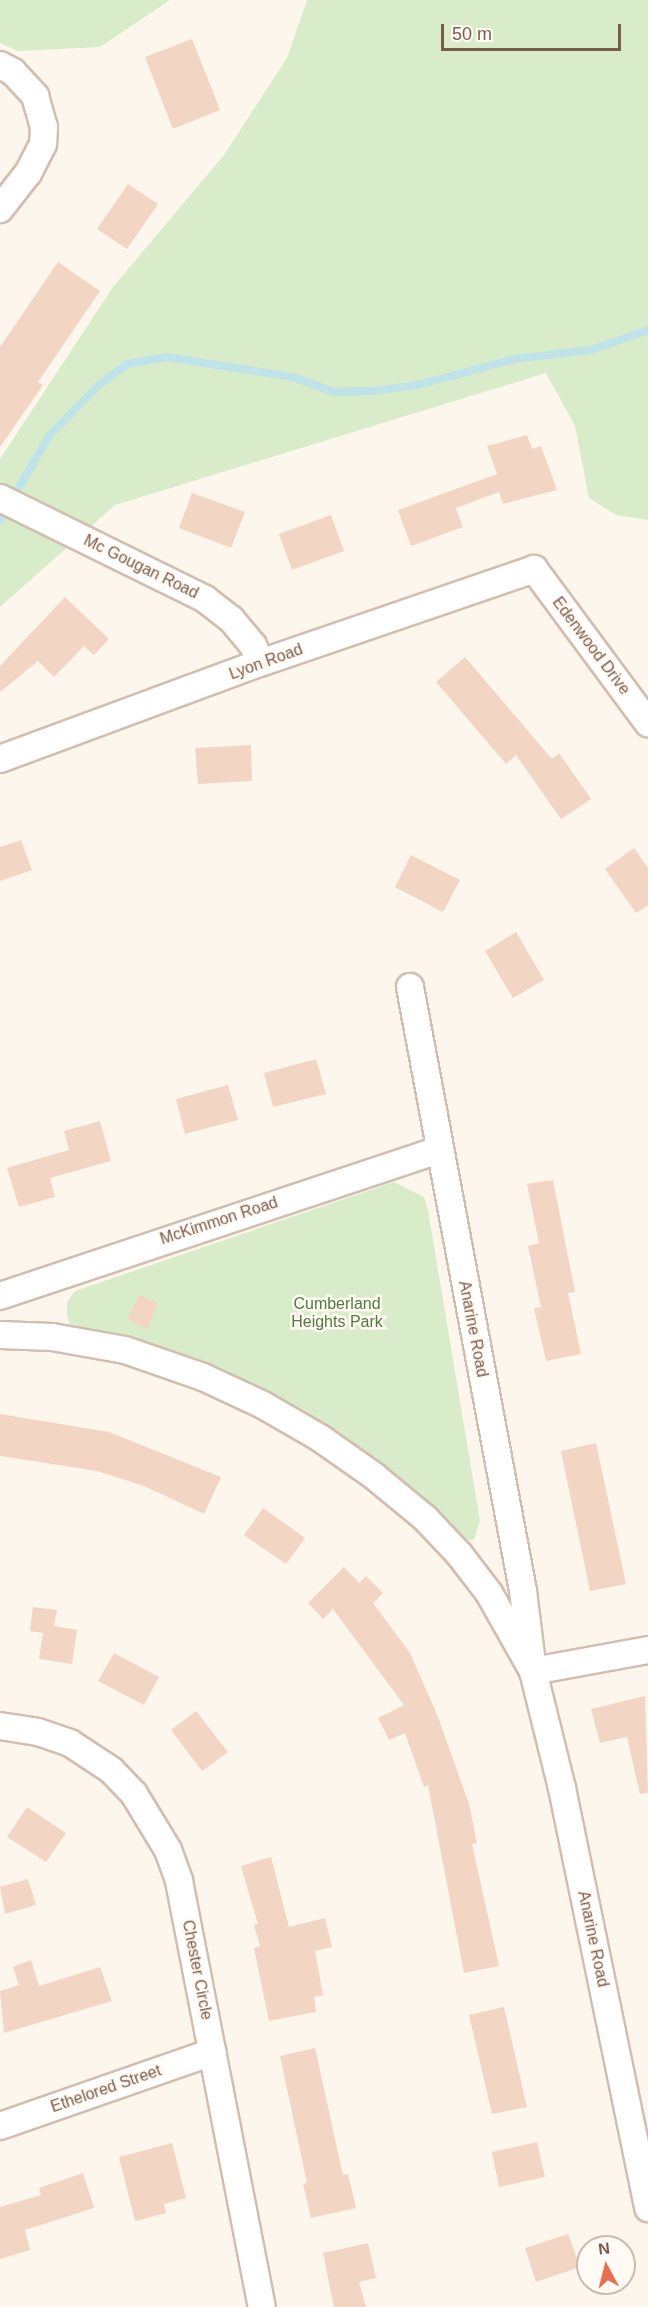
<!DOCTYPE html>
<style>
body{margin:0}
#map{position:relative;width:648px;height:2307px;overflow:hidden;background:#fdf6ec;font-family:Helvetica,sans-serif}
div>[style]{position:absolute}
.green>*{inset:0;background:#d8ecc9}
.stream>*{height:8px;margin:-4px;padding:0 4px;transform-origin:4px;border-radius:4px;background:#bfe3e8}
.building>*{inset:0;background:#f3d5c3}
.roads{filter:drop-shadow(2px 0 #d1beb0) drop-shadow(-2px 0 #d1beb0) drop-shadow(0 2px #d1beb0) drop-shadow(0 -2px #d1beb0)}
.minor>*{height:26px;margin:-13px;padding:0 13px;transform-origin:13px;border-radius:13px;background:#fff}
span{translate:-50% -50%;white-space:nowrap;text-align:center;line-height:1.15;-webkit-text-stroke:5px #fffaf3;paint-order:stroke}
.street-label{font-size:16px;color:#7a5c4d}
.park-label{font-size:16px;color:#537a41}
.north{position:absolute;left:576px;top:2235px;width:60px;height:60px;box-sizing:border-box;background:#fffaf3;border:2px solid #cabbb1;border-radius:50%;rotate:353deg;font-size:16px;font-weight:700;line-height:24px;text-align:center;color:#7a5c4d}
.north::after{content:'';display:block;margin:auto;width:21px;height:27px;background:#e76f51;clip-path:polygon(50% 0,100% 100%,50% 72%,0 100%)}
.scale{position:absolute;left:441px;top:24px;width:180px;height:27px;box-sizing:border-box;border:3px solid #7a5c4d;border-top:0;padding-left:8px;font-size:18px;line-height:21px;white-space:nowrap;color:#7a5c4d;-webkit-text-stroke:4px #fffaf3;paint-order:stroke}
</style>
<div id="map">
<div class="green">
<i style="clip-path:polygon(0 0,170px 0,100px 47px,18px 51px,0 43px)"></i>
<i style="clip-path:polygon(307px 0,648px 0,648px 520px,616px 515px,589px 498px,575px 426px,546px 373px,115px 505px,0 607px,0 459px,113px 287px,224px 155px,287px 58px)"></i>
<i style="clip-path:polygon(394px 1182px,424px 1197px,428px 1210px,480px 1521px,474px 1540px,460px 1540px,360px 1457px,70px 1327px,67px 1315px,67px 1302px,75px 1291px)"></i>
</div>
<div class="stream">
<i style="left:0;top:520px;width:97px;rotate:-59.7deg"></i>
<i style="left:49px;top:436px;width:71px;rotate:-45.6deg"></i>
<i style="left:99px;top:385px;width:35px;rotate:-37deg"></i>
<i style="left:127px;top:364px;width:40px;rotate:-10deg"></i>
<i style="left:166px;top:357px;width:129px;rotate:8.9deg"></i>
<i style="left:293px;top:377px;width:44px;rotate:20.1deg"></i>
<i style="left:334px;top:392px;width:40px;rotate:-1.4deg"></i>
<i style="left:374px;top:391px;width:49px;rotate:-8.3deg"></i>
<i style="left:422px;top:384px;width:95px;rotate:-15.2deg"></i>
<i style="left:514px;top:359px;width:78px;rotate:-6.7deg"></i>
<i style="left:591px;top:350px;width:60px;rotate:-19.3deg"></i>
</div>
<div class="building">
<i style="clip-path:polygon(192px 39px,220px 110px,173px 129px,145px 57px)"></i>
<i style="clip-path:polygon(128px 184px,158px 204px,127px 249px,97px 229px)"></i>
<i style="clip-path:polygon(58px 262px,100px 291px,38px 382px,43px 385px,0 447px,0 347px)"></i>
<i style="clip-path:polygon(527px 435px,532px 449px,541px 446px,557px 490px,503px 504px,499px 492px,456px 508px,463px 527px,411px 546px,398px 510px,497px 474px,487px 446px)"></i>
<i style="clip-path:polygon(192px 493px,245px 512px,231px 548px,179px 528px)"></i>
<i style="clip-path:polygon(331px 515px,344px 551px,292px 570px,279px 534px)"></i>
<i style="clip-path:polygon(65px 597px,109px 639px,94px 655px,84px 646px,54px 677px,38px 661px,0 692px,0 666px)"></i>
<i style="clip-path:polygon(465px 657px,552px 759px,559px 753px,591px 799px,561px 819px,516px 755px,506px 764px,436px 682px)"></i>
<i style="clip-path:polygon(251px 745px,252px 781px,198px 784px,195px 748px)"></i>
<i style="clip-path:polygon(21px 840px,32px 870px,0 881px,0 847px)"></i>
<i style="clip-path:polygon(634px 848px,648px 868px,648px 905px,636px 913px,605px 869px)"></i>
<i style="clip-path:polygon(411px 855px,460px 880px,443px 912px,395px 887px)"></i>
<i style="clip-path:polygon(516px 932px,544px 980px,513px 998px,485px 951px)"></i>
<i style="clip-path:polygon(316px 1059px,326px 1094px,273px 1107px,264px 1073px)"></i>
<i style="clip-path:polygon(228px 1085px,238px 1120px,185px 1134px,176px 1099px)"></i>
<i style="clip-path:polygon(100px 1121px,111px 1161px,50px 1178px,55px 1197px,19px 1207px,7px 1168px,69px 1150px,64px 1131px)"></i>
<i style="clip-path:polygon(553px 1180px,575px 1292px,568px 1293px,581px 1354px,546px 1361px,534px 1308px,541px 1307px,528px 1246px,539px 1243px,527px 1184px)"></i>
<i style="clip-path:polygon(139px 1295px,158px 1303px,147px 1329px,128px 1320px)"></i>
<i style="clip-path:polygon(0 1414px,109px 1432px,221px 1477px,204px 1514px,144px 1486px,97px 1471px,0 1456px)"></i>
<i style="clip-path:polygon(596px 1443px,626px 1584px,590px 1591px,561px 1451px)"></i>
<i style="clip-path:polygon(263px 1508px,305px 1538px,286px 1564px,244px 1535px)"></i>
<i style="clip-path:polygon(344px 1567px,359px 1583px,366px 1576px,383px 1593px,373px 1603px,410px 1653px,438px 1717px,469px 1804px,477px 1843px,472px 1844px,499px 1966px,464px 1973px,428px 1785px,424px 1787px,405px 1733px,389px 1740px,378px 1718px,404px 1705px,333px 1609px,323px 1619px,308px 1603px)"></i>
<i style="clip-path:polygon(33px 1607px,57px 1610px,54px 1626px,77px 1630px,72px 1664px,39px 1659px,43px 1633px,30px 1631px)"></i>
<i style="clip-path:polygon(114px 1653px,159px 1677px,144px 1705px,98px 1681px)"></i>
<i style="clip-path:polygon(645px 1696px,648px 1793px,640px 1794px,627px 1737px,600px 1743px,591px 1709px)"></i>
<i style="clip-path:polygon(196px 1711px,228px 1752px,202px 1771px,171px 1730px)"></i>
<i style="clip-path:polygon(27px 1807px,66px 1833px,46px 1862px,7px 1837px)"></i>
<i style="clip-path:polygon(271px 1857px,289px 1927px,325px 1918px,332px 1947px,315px 1951px,323px 1995px,314px 1997px,316px 2012px,269px 2021px,254px 1948px,260px 1946px,254px 1925px,258px 1924px,241px 1866px)"></i>
<i style="clip-path:polygon(28px 1879px,36px 1905px,5px 1914px,0 1887px)"></i>
<i style="clip-path:polygon(31px 1960px,39px 1986px,100px 1967px,112px 2001px,4px 2033px,0 1991px,19px 1985px,13px 1967px)"></i>
<i style="clip-path:polygon(504px 2007px,527px 2107px,492px 2114px,469px 2015px)"></i>
<i style="clip-path:polygon(315px 2048px,343px 2175px,348px 2174px,356px 2208px,311px 2218px,303px 2184px,307px 2183px,280px 2056px)"></i>
<i style="clip-path:polygon(537px 2142px,545px 2177px,499px 2187px,492px 2152px)"></i>
<i style="clip-path:polygon(172px 2143px,186px 2198px,164px 2204px,166px 2213px,135px 2221px,119px 2157px)"></i>
<i style="clip-path:polygon(83px 2173px,94px 2208px,25px 2230px,30px 2250px,0 2259px,0 2207px,41px 2195px,39px 2188px)"></i>
<i style="clip-path:polygon(568px 2234px,580px 2267px,536px 2282px,525px 2248px)"></i>
<i style="clip-path:polygon(368px 2243px,376px 2278px,359px 2282px,366px 2307px,334px 2307px,323px 2253px)"></i>
</div>
<div class="roads">
<div class="minor">
<i style="left:0;top:65px;width:15px;rotate:28deg"></i>
<i style="left:13px;top:72px;width:33px;rotate:47deg"></i>
<i style="left:35px;top:96px;width:32px;rotate:74deg"></i>
<i style="left:44px;top:127px;width:17px;rotate:93deg"></i>
<i style="left:43px;top:144px;width:33px;rotate:117deg"></i>
<i style="left:28px;top:173px;width:46px;rotate:127.9deg"></i>
<i style="left:0;top:498px;width:229px;rotate:26.2deg"></i>
<i style="left:205px;top:599px;width:33px;rotate:38deg"></i>
<i style="left:231px;top:619px;width:34px;rotate:50deg"></i>
<i style="left:253px;top:645px;width:19px;rotate:69deg"></i>
<i style="left:0;top:759px;width:277px;rotate:-20.3deg"></i>
<i style="left:260px;top:663px;width:290px;rotate:-18.9deg"></i>
<i style="left:534px;top:569px;width:192px;rotate:53.5deg"></i>
<i style="left:410px;top:987px;width:614px;rotate:79.4deg"></i>
<i style="left:523px;top:1591px;width:81px;rotate:82.9deg"></i>
<i style="left:533px;top:1671px;width:117px;rotate:-10.3deg"></i>
<i style="left:0;top:1296px;width:463px;rotate:-18.4deg"></i>
<i style="left:0;top:1335px;width:52px;rotate:2.2deg"></i>
<i style="left:52px;top:1337px;width:74px;rotate:10.1deg"></i>
<i style="left:125px;top:1350px;width:83px;rotate:19.1deg"></i>
<i style="left:203px;top:1377px;width:66px;rotate:25deg"></i>
<i style="left:263px;top:1405px;width:66px;rotate:30.1deg"></i>
<i style="left:320px;top:1438px;width:66px;rotate:35.1deg"></i>
<i style="left:374px;top:1476px;width:66px;rotate:39.5deg"></i>
<i style="left:425px;top:1518px;width:50px;rotate:46.6deg"></i>
<i style="left:459px;top:1554px;width:49px;rotate:52.4deg"></i>
<i style="left:489px;top:1593px;width:90px;rotate:60.6deg"></i>
<i style="left:533px;top:1671px;width:121px;rotate:76.1deg"></i>
<i style="left:562px;top:1788px;width:429px;rotate:78.4deg"></i>
<i style="left:0;top:1726px;width:38px;rotate:9deg"></i>
<i style="left:38px;top:1732px;width:34px;rotate:19deg"></i>
<i style="left:70px;top:1743px;width:49px;rotate:33.4deg"></i>
<i style="left:111px;top:1770px;width:33px;rotate:46deg"></i>
<i style="left:134px;top:1794px;width:66px;rotate:58.7deg"></i>
<i style="left:168px;top:1850px;width:33px;rotate:70deg"></i>
<i style="left:179px;top:1881px;width:434px;rotate:79deg"></i>
<i style="left:0;top:2126px;width:225px;rotate:-19.2deg"></i>
</div>
</div>
<div class="street-label">
<span style="left:141px;top:567px;rotate:26deg">Mc Gougan Road</span>
<span style="left:591px;top:646px;rotate:53deg">Edenwood Drive</span>
<span style="left:266px;top:662px;rotate:-20deg">Lyon Road</span>
<span style="left:219px;top:1221px;rotate:-18deg">McKimmon Road</span>
<span style="left:473px;top:1329px;rotate:79deg">Anarine Road</span>
<span style="left:593px;top:1939px;rotate:78deg">Anarine Road</span>
<span style="left:197px;top:1970px;rotate:79deg">Chester Circle</span>
<span style="left:106px;top:2089px;rotate:-19deg">Ethelored Street</span>
</div>
<div class="park-label">
<span style="left:337px;top:1313px">Cumberland<br>Heights Park</span>
</div>
<div class="north">N</div>
<div class="scale">50 m</div>
</div>
